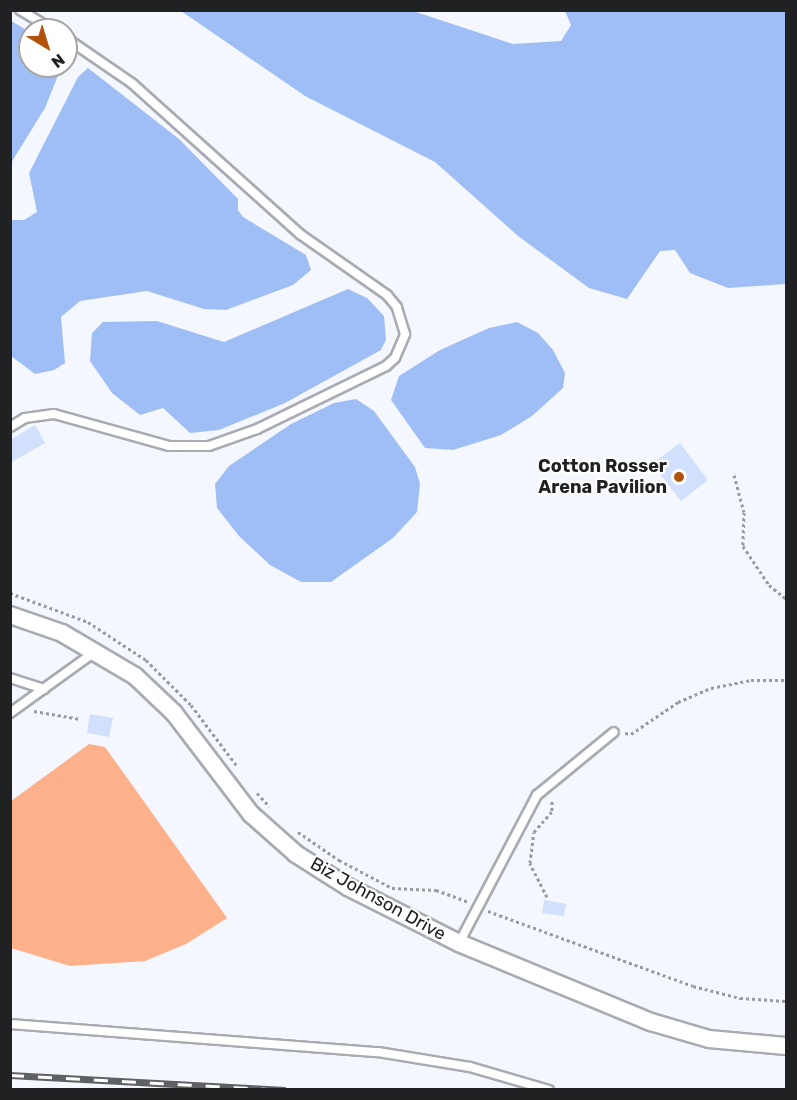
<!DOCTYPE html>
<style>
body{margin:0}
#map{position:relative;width:797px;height:1100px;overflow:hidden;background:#f4f7fd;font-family:Rubik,sans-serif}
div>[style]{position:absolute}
.green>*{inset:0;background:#fcb18b}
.water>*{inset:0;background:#a0bef6}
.building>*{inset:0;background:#d0e0fd}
.path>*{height:3px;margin-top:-1.5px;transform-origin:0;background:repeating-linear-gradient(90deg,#989a9e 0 3px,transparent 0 6px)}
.roads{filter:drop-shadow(2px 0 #a8abb1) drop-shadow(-2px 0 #a8abb1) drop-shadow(0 2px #a8abb1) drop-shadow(0 -2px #a8abb1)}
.service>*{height:8px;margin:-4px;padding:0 4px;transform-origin:4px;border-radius:4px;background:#fff}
.minor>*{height:16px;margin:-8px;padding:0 8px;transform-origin:8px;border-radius:8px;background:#fff}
.rail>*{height:7px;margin-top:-3.5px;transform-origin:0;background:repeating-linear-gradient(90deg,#fff 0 14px,#5f6063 0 28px);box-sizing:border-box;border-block:2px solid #5f6063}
.dots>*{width:16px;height:16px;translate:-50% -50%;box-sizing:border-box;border:3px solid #fff;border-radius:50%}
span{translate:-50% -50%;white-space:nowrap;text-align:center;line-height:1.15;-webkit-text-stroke:4.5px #fff;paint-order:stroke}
.poi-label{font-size:18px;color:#202123;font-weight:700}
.right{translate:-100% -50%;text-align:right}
.street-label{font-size:18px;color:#202123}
.frame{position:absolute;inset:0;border:12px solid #202123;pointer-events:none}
.north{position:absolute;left:18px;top:18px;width:60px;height:60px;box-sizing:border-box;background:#fff;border:2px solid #a6a6a7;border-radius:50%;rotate:142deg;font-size:16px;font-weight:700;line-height:24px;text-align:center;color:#202123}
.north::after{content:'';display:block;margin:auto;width:21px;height:27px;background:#b1510b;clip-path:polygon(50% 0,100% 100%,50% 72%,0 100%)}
</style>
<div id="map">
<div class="green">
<i style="clip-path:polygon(89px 744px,105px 747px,227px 918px,186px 944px,145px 961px,70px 966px,11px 948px,11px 801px)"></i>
</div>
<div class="water">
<i style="clip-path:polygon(181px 11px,413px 11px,513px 44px,561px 41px,571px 25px,565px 11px,786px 11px,786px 284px,728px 288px,690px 273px,675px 250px,660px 251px,627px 299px,589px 288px,518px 236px,435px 162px,305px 96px)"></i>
<i style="clip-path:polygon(11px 21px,30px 32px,30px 66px,61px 68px,45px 108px,11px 163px)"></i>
<i style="clip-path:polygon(88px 68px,179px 139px,238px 199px,238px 210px,243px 217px,306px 255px,311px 270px,293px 285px,226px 310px,204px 309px,147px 291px,80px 301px,61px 317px,65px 363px,54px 370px,35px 374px,11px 356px,11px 220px,24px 220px,37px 212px,29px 173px,78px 77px)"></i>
<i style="clip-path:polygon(348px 289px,367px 298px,384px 316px,386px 340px,381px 350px,285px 403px,219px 430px,190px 433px,163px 408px,140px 415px,112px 393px,90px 361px,92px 333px,103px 322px,157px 321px,224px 342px)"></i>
<i style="clip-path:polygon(517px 322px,538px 333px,553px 350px,565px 373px,563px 388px,532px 416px,501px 435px,453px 450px,425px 448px,391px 400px,399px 376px,440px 350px,489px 328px)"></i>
<i style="clip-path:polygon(356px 399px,374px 411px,415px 467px,420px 484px,417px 512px,393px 538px,331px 582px,301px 582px,270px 565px,239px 536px,217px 508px,215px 484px,229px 466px,291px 424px,334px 403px)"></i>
</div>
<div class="building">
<i style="clip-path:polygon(35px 425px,45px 443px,10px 463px,10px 440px)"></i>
<i style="clip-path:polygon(680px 443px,708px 480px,681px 501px,652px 464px)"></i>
<i style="clip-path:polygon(90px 714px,113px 718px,109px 737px,87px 733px)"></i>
<i style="clip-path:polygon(544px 900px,566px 904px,564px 916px,542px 913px)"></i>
</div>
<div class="path">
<i style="left:734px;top:475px;width:38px;rotate:75deg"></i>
<i style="left:744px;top:512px;width:34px;rotate:92deg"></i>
<i style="left:743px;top:546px;width:47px;rotate:56.3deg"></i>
<i style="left:769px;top:585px;width:22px;rotate:39deg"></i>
<i style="left:10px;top:593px;width:83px;rotate:20.4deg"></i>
<i style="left:88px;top:622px;width:69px;rotate:33.2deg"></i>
<i style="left:146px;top:660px;width:64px;rotate:45deg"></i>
<i style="left:191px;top:705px;width:76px;rotate:53deg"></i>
<i style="left:34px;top:711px;width:47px;rotate:9.9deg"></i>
<i style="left:625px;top:733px;width:6px;rotate:9deg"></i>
<i style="left:631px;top:734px;width:57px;rotate:-34.2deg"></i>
<i style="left:678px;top:702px;width:36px;rotate:-23deg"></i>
<i style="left:711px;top:688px;width:41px;rotate:-11.3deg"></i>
<i style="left:751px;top:680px;width:35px"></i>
<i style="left:257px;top:793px;width:18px;rotate:47deg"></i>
<i style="left:298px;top:832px;width:50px;rotate:34.3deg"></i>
<i style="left:339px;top:860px;width:60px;rotate:27.8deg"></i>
<i style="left:392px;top:888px;width:44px;rotate:2.6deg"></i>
<i style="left:436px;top:890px;width:35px;rotate:20deg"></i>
<i style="left:547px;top:897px;width:38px;rotate:-117deg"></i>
<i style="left:530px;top:863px;width:31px;rotate:-83deg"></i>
<i style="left:534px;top:832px;width:28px;rotate:-49deg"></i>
<i style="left:552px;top:811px;width:12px;rotate:-90deg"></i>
<i style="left:488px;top:911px;width:218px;rotate:20.1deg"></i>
<i style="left:693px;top:986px;width:49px;rotate:14.3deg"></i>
<i style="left:740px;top:998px;width:46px;rotate:3.7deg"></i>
</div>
<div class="roads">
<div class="service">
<i style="left:20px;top:10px;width:39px;rotate:31deg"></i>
<i style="left:10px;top:427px;width:17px;rotate:-31deg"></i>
<i style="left:25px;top:418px;width:29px;rotate:-8deg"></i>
<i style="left:54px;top:414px;width:119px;rotate:15.5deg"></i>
<i style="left:169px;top:446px;width:40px"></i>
<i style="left:209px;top:446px;width:51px;rotate:-19.5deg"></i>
<i style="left:257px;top:429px;width:144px;rotate:-26deg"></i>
<i style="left:386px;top:366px;width:12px;rotate:-42deg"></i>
<i style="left:395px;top:358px;width:26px;rotate:-67deg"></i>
<i style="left:405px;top:334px;width:28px;rotate:-107deg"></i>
<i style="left:397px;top:307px;width:16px;rotate:-130deg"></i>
<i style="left:387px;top:295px;width:106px;rotate:-145deg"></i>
<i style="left:300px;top:234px;width:224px;rotate:-138.1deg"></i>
<i style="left:133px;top:84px;width:81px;rotate:-145.5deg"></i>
<i style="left:10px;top:678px;width:36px;rotate:18deg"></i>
<i style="left:10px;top:713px;width:106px;rotate:-35.8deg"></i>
<i style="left:459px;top:943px;width:167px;rotate:-62.2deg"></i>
<i style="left:537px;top:795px;width:99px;rotate:-39.3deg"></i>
<i style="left:10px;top:1024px;width:369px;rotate:4.4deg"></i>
<i style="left:378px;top:1052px;width:93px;rotate:9.3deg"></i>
<i style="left:470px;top:1067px;width:82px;rotate:16.2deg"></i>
</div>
<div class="minor">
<i style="left:10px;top:615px;width:55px;rotate:19.1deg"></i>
<i style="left:62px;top:633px;width:85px;rotate:30.5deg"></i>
<i style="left:135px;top:676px;width:54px;rotate:43.5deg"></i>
<i style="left:174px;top:713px;width:127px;rotate:52.7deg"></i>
<i style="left:251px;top:814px;width:60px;rotate:41.6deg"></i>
<i style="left:296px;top:854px;width:62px;rotate:32.4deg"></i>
<i style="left:348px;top:887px;width:124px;rotate:26.8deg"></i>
<i style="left:459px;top:943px;width:208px;rotate:22.4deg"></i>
<i style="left:651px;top:1022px;width:60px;rotate:16.3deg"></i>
<i style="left:709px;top:1039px;width:77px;rotate:5.2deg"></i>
</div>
</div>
<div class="rail">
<i style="left:10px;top:1075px;width:276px;rotate:3.1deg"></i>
</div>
<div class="dots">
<i style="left:679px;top:477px;background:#b1510b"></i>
</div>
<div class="poi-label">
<span class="right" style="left:667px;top:477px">Cotton Rosser<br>Arena Pavilion</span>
</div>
<div class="street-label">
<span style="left:378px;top:899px;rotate:29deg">Biz Johnson Drive</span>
</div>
<div class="frame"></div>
<div class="north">N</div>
</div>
